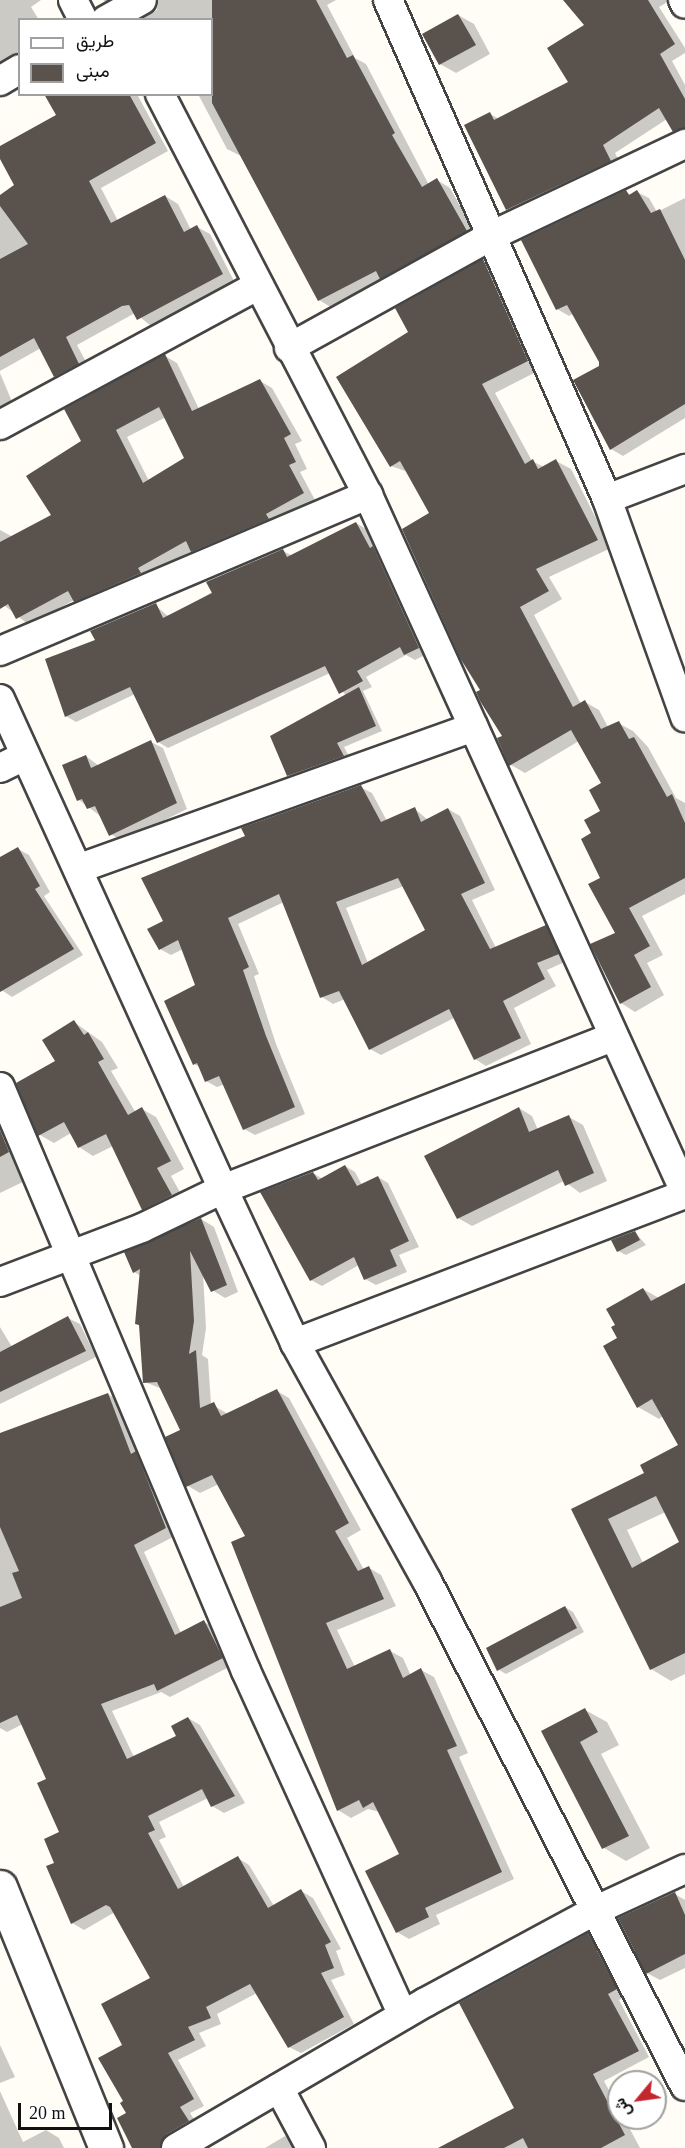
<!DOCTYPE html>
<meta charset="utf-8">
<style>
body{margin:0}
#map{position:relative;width:685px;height:2148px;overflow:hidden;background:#fffdf5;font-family:"Times New Roman",Vazirmatn,serif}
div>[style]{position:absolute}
.shadow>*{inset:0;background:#0003}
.building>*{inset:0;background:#5a524d}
.roads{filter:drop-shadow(2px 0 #444) drop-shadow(-2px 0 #444) drop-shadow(0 2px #444) drop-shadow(0 -2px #444)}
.minor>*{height:28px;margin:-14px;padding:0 14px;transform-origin:14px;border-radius:14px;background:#fff}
.tertiary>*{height:33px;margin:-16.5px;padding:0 16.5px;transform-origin:16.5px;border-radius:16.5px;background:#fff}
span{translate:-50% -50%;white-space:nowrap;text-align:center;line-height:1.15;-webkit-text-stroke:6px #fff;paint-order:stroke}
.legend{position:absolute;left:18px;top:18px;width:195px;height:78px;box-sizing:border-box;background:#fff;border:2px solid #a0a0a0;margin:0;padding:8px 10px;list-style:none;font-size:18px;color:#111}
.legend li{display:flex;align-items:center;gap:12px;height:30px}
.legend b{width:30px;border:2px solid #a0a0a0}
.north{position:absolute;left:607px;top:2070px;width:60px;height:60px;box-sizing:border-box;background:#fff;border:2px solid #a0a0a0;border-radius:50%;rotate:241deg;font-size:16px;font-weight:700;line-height:24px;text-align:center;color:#111}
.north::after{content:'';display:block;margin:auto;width:21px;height:27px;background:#c4262e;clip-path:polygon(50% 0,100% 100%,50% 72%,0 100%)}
.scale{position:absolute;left:18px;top:2103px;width:94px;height:27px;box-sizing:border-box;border:3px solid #111;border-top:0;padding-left:8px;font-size:18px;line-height:21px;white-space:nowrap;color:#111;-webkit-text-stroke:4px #fff;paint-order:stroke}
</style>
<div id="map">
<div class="shadow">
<i style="clip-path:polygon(0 0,41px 0,31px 7px,39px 20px,20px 20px,20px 52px,0 65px)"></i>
<i style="clip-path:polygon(103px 0,135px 0,117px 9px)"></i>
<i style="clip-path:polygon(158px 0,336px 0,327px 5px,355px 58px,366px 64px,429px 185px,437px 180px,450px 188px,478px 238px,332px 308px,319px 300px,241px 156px,227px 149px,198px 94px,212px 94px,212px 20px,141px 20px,157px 10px)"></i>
<i style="clip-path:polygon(565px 0,671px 0,659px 7px,685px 48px,685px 53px,672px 61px,685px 85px,685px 137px,674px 130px,667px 119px,615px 153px,623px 168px,520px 217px,507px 209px,466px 126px,490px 114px,499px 119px,570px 83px,586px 25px)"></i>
<i style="clip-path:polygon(458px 15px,474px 24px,490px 54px,456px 73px,440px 64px)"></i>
<i style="clip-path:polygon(46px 94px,141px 94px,138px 96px,168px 151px,101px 188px,118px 221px,165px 196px,178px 204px,191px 230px,197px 227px,210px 234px,234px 281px,151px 326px,135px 313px,77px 345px,91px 371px,68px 383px,55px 376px,41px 348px,0 371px,0 196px,15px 185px,0 156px,0 148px,58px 115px)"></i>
<i style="clip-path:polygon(626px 192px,631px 195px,637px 192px,649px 198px,657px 212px,685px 198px,685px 418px,623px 456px,611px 449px,600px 361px,574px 313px,569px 316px,557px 309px)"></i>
<i style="clip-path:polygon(483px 261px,497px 269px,542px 369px,495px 393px,532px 461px,544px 467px,556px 461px,571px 469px,611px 548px,549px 577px,562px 599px,534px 615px,581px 704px,585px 702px,599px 710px,608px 727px,618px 723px,633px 731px,648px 747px,676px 798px,685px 803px,685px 894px,642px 916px,663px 955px,647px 963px,664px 995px,635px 1012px,621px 1003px,617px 934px,593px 834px,602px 812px,603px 784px,579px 741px,525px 773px,511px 765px,499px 739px,504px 737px,482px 690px,431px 514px,408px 472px,391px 466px,409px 333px)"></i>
<i style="clip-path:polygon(evenodd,165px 356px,177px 363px,199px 409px,260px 381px,272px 388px,302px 441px,295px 444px,307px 469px,300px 472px,315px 500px,204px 558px,192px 551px,87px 608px,74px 600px,29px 625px,0 602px,0 530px,13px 537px,53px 516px,82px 441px,165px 356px,166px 417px,185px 458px,149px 481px,127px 437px,166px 417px)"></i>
<i style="clip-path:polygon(0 373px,13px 404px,0 409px)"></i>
<i style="clip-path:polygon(356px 523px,366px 529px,429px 653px,415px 660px,406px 655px,366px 677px,372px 687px,363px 691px,382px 731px,344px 747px,351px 760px,296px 780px,288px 775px,346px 696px,330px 673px,168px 748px,158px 742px,135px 694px,76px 722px,66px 716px,97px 641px,155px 605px,169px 617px,283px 551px,293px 556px)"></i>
<i style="clip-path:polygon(151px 742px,163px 748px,187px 809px,122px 841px,111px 834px,99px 815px,79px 800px,64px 766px,86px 756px,99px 766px)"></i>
<i style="clip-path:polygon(evenodd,360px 787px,372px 793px,387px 821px,415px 809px,428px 820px,448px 809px,460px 816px,495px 890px,472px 900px,496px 948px,545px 927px,557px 933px,569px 960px,547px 970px,556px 986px,514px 1008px,531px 1044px,486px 1066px,475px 1059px,454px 1018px,381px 1055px,370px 1049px,345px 999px,333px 1004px,322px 997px,284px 902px,238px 924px,259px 974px,254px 976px,276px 1044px,305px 1114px,255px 1135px,244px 1129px,225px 1084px,217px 1087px,206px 1081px,200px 1067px,194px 1064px,197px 986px,183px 949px,171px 955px,160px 949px,165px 921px,248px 837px,360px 787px,404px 886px,427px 931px,368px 963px,346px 908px,404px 886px)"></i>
<i style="clip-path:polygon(18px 849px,29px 855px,50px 892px,44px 896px,83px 955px,12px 997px,0 989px,0 859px)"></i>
<i style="clip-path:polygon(74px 1022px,102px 1042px,118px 1068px,111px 1071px,136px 1113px,142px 1109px,156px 1117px,184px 1169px,171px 1176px,186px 1203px,157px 1217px,143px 1209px,113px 1146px,93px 1156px,79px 1147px,71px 1133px,54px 1143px,40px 1135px,57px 1062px)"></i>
<i style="clip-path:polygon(519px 1108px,532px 1116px,538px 1130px,569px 1117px,583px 1125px,607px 1181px,580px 1193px,564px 1181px,472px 1226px,458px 1218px)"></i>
<i style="clip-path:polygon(0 1140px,15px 1149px,29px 1179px,0 1193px)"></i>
<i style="clip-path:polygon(345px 1166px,355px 1172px,362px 1185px,378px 1177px,388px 1183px,419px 1247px,399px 1255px,407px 1272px,376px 1285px,365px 1279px,359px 1265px,322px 1286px,311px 1280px,313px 1173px,323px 1179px)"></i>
<i style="clip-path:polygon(201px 1219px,214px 1227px,238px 1292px,225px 1298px,212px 1290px,203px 1273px,206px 1328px,202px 1355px,208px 1359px,211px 1404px,228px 1414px,277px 1391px,289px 1398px,361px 1530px,347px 1538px,364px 1570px,369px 1568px,381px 1575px,396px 1606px,337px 1630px,355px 1667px,390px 1651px,403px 1658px,411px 1676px,421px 1670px,434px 1677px,468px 1753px,459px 1757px,514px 1879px,436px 1915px,440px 1924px,409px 1939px,397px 1932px,401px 1855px,380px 1812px,368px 1809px,351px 1818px,338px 1810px,233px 1543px,248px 1537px,219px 1484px,200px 1493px,188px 1486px,182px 1431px,162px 1389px,145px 1382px,141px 1326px,137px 1324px,141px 1276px,134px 1272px)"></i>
<i style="clip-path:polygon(635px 1232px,646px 1245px,626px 1255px,618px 1251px)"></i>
<i style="clip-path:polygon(685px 1285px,685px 1454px,663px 1416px,659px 1419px,638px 1407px,619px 1339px,643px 1289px,659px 1298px)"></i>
<i style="clip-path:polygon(68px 1318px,80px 1324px,96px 1357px,0 1404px,0 1327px,12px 1347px)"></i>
<i style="clip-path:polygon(108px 1394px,119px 1401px,177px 1535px,144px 1552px,181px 1633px,204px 1622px,216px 1628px,233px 1665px,170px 1697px,161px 1692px,112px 1711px,134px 1757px,178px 1736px,188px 1718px,200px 1725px,245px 1803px,224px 1813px,212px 1806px,208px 1798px,159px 1822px,166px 1837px,159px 1840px,184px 1887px,238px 1858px,249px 1865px,274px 1906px,301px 1891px,313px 1898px,341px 1949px,336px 1951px,345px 1975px,331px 1980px,354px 2024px,301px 2053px,289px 2047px,257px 1993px,217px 2014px,221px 2024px,199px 2033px,206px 2046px,178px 2060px,204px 2106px,190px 2113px,200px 2128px,173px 2148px,134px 2148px,125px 2102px,124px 2046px,152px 1979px,115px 1912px,84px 1930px,72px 1923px,56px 1864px,61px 1833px,48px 1780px,23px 1724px,7px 1732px,0 1728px,0 1435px)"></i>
<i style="clip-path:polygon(685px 1465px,685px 1515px,670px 1510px,627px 1530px,643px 1563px,685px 1540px,685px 1674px,671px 1681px,651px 1669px,573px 1509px)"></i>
<i style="clip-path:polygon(565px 1607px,573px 1612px,584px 1632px,506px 1674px,499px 1670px)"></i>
<i style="clip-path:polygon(585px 1710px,607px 1722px,619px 1745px,601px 1754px,650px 1848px,626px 1861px,604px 1848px,543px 1731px)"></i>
<i style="clip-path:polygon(675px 1894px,685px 1900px,685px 1968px,660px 1980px,647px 1973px)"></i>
<i style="clip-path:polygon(588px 1935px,600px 1941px,627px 1996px,619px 2000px,649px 2057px,604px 2081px,619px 2109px,619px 2118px,624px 2118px,640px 2148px,473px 2148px,516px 2109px)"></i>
<i style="clip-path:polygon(0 2045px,15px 2077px,0 2083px)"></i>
<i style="clip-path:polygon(0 2091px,23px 2142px,46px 2130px,59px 2138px,64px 2148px,0 2148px)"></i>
<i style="clip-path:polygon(285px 2136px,299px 2148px,265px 2148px)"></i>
</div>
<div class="building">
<i style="clip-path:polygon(212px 0,316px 0,347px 58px,353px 55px,395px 133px,392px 135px,422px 187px,437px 178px,467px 231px,380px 279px,376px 271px,318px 301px,212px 103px)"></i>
<i style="clip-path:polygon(563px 0,648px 0,675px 44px,660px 54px,685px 99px,685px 128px,673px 132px,659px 108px,603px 145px,611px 161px,506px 210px,464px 125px,490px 112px,494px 120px,568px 82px,547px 48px,584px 25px)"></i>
<i style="clip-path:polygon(458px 14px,476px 45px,439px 65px,422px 34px)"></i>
<i style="clip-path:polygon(44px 94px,129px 94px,156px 143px,89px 181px,111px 223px,165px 195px,184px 232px,197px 225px,223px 274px,137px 320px,129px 305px,122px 306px,66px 337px,79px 364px,54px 377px,34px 338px,0 357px,0 259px,28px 244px,0 206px,0 195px,14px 185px,0 159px,0 146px,56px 115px)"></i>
<i style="clip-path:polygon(626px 190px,629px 195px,637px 190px,651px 213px,660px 209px,685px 260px,685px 404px,610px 450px,573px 380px,599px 366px,599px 362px,567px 305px,556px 310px,521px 240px)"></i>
<i style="clip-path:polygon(483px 259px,528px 361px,482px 384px,525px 464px,533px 459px,538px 469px,556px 459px,598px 540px,536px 569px,549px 591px,520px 607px,573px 707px,585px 700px,601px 729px,619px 721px,629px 739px,634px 737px,667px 797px,672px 794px,685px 823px,685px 878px,629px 908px,650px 946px,634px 955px,651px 987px,620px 1004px,590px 944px,615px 933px,588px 884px,600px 878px,581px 839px,591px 833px,584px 820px,600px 811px,589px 790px,601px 783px,571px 730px,509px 766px,497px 738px,502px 736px,480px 701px,476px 692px,480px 690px,460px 658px,402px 529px,429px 513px,400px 461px,390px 467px,336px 377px,408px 332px,395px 308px)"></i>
<i style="clip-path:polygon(evenodd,165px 354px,192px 411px,260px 379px,291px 434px,284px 438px,296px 462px,289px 465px,304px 493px,266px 514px,269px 519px,191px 552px,186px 541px,138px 568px,141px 573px,74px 602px,68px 591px,16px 619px,8px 604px,0 609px,0 542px,51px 515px,26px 476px,81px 441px,64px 409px,165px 354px,159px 407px,184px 458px,143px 483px,116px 430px,159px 407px)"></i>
<i style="clip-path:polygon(356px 522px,370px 548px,373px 546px,419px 648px,404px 655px,400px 647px,357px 671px,363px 681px,339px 694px,325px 666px,157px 743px,130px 687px,65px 717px,45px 659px,95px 640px,90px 631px,156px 603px,163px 618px,212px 593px,206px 582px,283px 549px,287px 557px)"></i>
<i style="clip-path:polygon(359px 687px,376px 726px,337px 743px,344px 756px,287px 776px,270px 736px)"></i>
<i style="clip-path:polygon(151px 740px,177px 803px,109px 836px,95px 806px,87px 809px,82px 799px,77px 801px,62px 765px,86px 755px,91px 768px)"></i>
<i style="clip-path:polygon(evenodd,361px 785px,381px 822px,415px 807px,421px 822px,448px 808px,485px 883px,461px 894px,490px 949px,546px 925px,559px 954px,537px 963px,545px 979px,503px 1001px,521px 1038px,474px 1060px,449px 1009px,369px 1050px,339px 991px,320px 998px,279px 894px,228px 918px,249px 967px,243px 970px,266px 1036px,295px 1107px,243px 1130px,219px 1076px,205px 1082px,197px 1063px,193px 1065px,164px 1001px,195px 985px,178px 940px,159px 950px,147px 929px,163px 921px,141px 878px,245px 836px,241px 828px,246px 826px,361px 785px,398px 878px,425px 930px,362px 965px,336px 902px,398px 878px)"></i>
<i style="clip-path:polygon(18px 847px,40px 886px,35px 889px,74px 949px,0 992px,0 857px)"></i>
<i style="clip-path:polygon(74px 1020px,84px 1035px,88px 1032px,104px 1059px,98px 1062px,128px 1115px,142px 1107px,171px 1161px,157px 1168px,172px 1195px,142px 1210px,106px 1134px,78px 1148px,64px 1122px,38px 1136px,16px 1083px,55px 1061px,42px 1040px)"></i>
<i style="clip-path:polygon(519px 1107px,529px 1132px,569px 1115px,594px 1173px,565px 1186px,558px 1170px,457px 1219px,424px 1156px)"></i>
<i style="clip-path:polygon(0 1130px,9px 1152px,0 1157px)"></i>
<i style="clip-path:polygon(345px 1165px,357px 1186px,378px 1176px,409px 1241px,390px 1250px,397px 1266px,364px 1280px,354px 1257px,310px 1281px,260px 1192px,313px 1172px,318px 1180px)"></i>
<i style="clip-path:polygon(201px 1218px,227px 1285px,211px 1292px,190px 1251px,194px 1321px,189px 1354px,196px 1350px,200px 1408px,214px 1402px,221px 1416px,277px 1389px,349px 1523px,335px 1531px,358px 1571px,369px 1566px,384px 1599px,326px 1623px,347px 1669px,390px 1649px,403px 1678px,421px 1668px,457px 1746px,447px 1750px,502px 1872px,425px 1908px,429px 1917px,396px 1933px,365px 1871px,399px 1854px,373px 1802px,363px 1808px,359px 1800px,337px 1811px,231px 1542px,245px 1536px,212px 1475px,186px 1487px,165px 1437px,180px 1430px,157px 1382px,143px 1383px,139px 1325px,135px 1324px,140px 1269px,133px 1273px,124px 1252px)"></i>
<i style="clip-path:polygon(635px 1231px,640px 1240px,617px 1252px,611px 1240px)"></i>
<i style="clip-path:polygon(evenodd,685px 1283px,685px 1653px,650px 1670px,571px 1509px,644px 1473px,640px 1465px,678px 1445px,652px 1399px,637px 1408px,603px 1346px,617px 1338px,611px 1327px,615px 1325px,606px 1309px,643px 1288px,651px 1301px,685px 1283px,656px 1496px,679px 1542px,632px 1568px,608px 1519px,656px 1496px)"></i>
<i style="clip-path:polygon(68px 1316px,86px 1351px,0 1392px,0 1352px)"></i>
<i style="clip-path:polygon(108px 1393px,131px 1454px,136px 1451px,166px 1528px,134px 1545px,175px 1635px,204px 1620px,223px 1658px,157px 1691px,154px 1684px,101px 1704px,127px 1759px,176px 1736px,171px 1726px,188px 1717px,235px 1796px,211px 1807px,202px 1789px,148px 1816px,155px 1830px,148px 1833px,178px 1889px,238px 1856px,268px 1908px,301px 1889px,331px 1942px,325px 1945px,334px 1968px,321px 1973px,344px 2017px,288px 2048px,250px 1984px,206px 2007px,211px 2018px,188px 2027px,195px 2040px,168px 2053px,194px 2099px,180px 2107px,189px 2121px,167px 2134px,160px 2148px,132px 2148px,117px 2118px,126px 2113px,120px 2103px,123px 2101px,98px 2058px,122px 2045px,101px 2004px,150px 1978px,110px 1907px,106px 1905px,71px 1924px,46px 1866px,54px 1863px,44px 1839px,59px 1832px,37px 1783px,46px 1779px,17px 1715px,0 1723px,0 1607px,22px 1598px,12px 1573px,19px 1571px,0 1527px,0 1433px)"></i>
<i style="clip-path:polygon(565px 1606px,577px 1628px,497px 1671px,486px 1648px)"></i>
<i style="clip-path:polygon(585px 1708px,598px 1732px,580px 1742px,629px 1836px,602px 1849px,541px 1731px)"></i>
<i style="clip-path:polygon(675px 1892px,685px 1915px,685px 1954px,646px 1974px,618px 1918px)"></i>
<i style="clip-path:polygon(588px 1933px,617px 1989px,608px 1994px,639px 2051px,593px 2074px,625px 2135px,601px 2148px,528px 2148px,523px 2138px,504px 2148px,438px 2148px,514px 2108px,459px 2003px)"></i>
</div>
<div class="roads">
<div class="minor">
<i style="left:73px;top:0;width:22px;rotate:63deg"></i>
<i style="left:388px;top:0;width:545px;rotate:66.3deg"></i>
<i style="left:607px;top:499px;width:232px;rotate:70.3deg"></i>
<i style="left:683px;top:0;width:4px;rotate:63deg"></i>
<i style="left:106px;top:20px;width:41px;rotate:-29.1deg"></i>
<i style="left:0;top:81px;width:23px;rotate:-31deg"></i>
<i style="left:160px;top:94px;width:452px;rotate:62.6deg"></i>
<i style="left:368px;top:495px;width:766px;rotate:65.54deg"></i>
<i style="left:289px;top:348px;width:231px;rotate:-29deg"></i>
<i style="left:491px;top:236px;width:215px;rotate:-25.4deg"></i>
<i style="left:0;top:425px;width:294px;rotate:-28.4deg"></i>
<i style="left:607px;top:499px;width:84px;rotate:-21deg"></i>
<i style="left:0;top:651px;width:400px;rotate:-23deg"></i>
<i style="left:0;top:699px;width:538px;rotate:65.53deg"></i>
<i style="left:223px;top:1189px;width:418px;rotate:-21.3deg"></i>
<i style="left:0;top:768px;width:28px;rotate:-26deg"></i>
<i style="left:80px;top:868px;width:418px;rotate:-19.7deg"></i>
<i style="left:0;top:1087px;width:634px;rotate:67.16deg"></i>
<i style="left:246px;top:1671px;width:378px;rotate:65.5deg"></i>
<i style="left:0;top:1282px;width:152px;rotate:-20.8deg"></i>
<i style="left:142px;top:1228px;width:90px;rotate:-25.7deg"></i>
<i style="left:223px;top:1189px;width:170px;rotate:64.9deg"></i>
<i style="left:295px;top:1343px;width:272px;rotate:61deg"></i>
<i style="left:427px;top:1581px;width:567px;rotate:62.94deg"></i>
<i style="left:295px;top:1343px;width:417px;rotate:-20.9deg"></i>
<i style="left:279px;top:2088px;width:68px;rotate:61.9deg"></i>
<i style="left:176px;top:2148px;width:290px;rotate:-30.3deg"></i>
<i style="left:426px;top:2002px;width:191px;rotate:-28.4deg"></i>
<i style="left:594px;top:1911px;width:100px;rotate:-24.8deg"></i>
</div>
<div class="tertiary">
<i style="left:0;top:1887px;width:282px;rotate:67.9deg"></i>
</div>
</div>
<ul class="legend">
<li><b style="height:8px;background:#fff"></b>طريق</li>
<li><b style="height:16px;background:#5a524d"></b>مبنى</li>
</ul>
<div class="north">ش</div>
<div class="scale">20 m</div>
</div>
